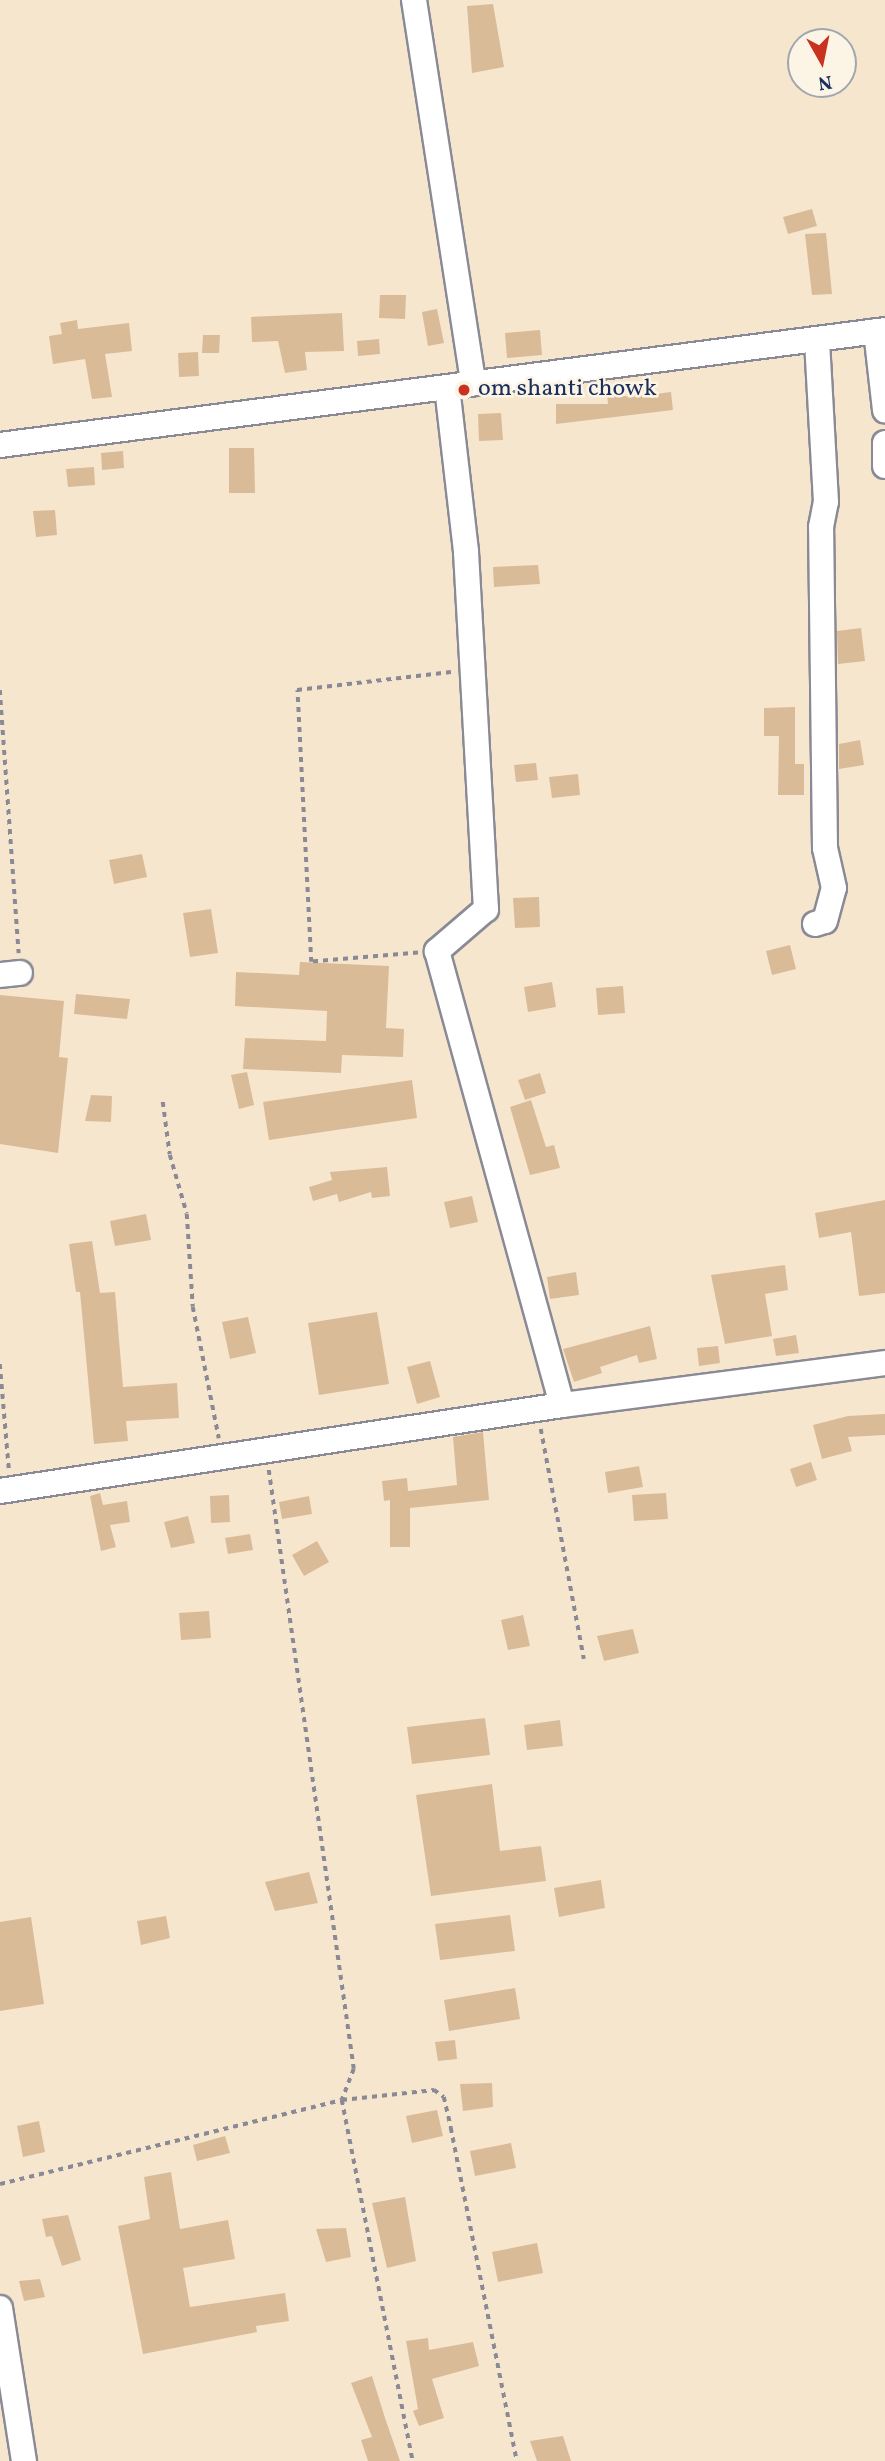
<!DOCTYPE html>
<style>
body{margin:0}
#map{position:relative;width:885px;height:2461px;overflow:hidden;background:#f7e6ce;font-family:Vollkorn,serif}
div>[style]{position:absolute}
.building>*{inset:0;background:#dabb97}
.path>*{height:3.5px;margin-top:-1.75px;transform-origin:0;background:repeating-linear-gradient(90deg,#898a96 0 5px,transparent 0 10px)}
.roads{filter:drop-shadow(2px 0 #898a96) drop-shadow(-2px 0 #898a96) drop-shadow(0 2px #898a96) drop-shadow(0 -2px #898a96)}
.street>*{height:24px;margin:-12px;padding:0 12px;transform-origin:12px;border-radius:12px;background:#fff}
.dots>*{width:19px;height:19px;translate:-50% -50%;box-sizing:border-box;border:4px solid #fcf5e5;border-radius:50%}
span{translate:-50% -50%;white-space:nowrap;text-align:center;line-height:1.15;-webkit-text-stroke:5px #fcf5e5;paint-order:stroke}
.poi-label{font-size:24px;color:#1b2f5e}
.left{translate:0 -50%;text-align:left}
.north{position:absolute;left:787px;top:28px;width:70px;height:70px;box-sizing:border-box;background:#fcf5e5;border:2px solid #a2a6af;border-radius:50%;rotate:171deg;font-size:19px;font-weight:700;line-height:28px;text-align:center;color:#1b2f5e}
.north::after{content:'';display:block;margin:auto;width:24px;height:32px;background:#c8321e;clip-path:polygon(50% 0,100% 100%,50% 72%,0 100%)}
</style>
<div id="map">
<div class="building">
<i style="clip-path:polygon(493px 4px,504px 67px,472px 73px,467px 6px)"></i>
<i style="clip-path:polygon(812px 209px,817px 226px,788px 234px,783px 217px)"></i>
<i style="clip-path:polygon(826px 233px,832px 294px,812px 295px,805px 234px)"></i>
<i style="clip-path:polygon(380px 295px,406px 295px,405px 319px,379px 318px)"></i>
<i style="clip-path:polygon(437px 309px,444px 343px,428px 346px,422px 312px)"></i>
<i style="clip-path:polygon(342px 313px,344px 351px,305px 352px,307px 370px,285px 373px,278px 341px,252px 342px,251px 317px)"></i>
<i style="clip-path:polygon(77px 320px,78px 329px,129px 323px,132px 351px,105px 354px,112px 397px,92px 399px,85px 359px,53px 364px,49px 336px,62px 334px,60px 323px)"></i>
<i style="clip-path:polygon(540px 330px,542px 355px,507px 358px,505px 333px)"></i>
<i style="clip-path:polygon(203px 335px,220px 335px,219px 353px,202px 353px)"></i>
<i style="clip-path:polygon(379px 339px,380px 354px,358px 356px,357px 341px)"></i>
<i style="clip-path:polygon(198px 352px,199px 376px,179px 377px,178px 353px)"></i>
<i style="clip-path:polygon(671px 392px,673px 410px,556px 424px,556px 404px,608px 404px,607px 394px,632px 397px)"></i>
<i style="clip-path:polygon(501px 413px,503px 440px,479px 441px,478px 414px)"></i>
<i style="clip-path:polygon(229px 448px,254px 448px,255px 493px,229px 493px)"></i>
<i style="clip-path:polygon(123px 451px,124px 468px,102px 470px,101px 453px)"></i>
<i style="clip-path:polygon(94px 467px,95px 485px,68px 487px,66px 469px)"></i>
<i style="clip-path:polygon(55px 510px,57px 535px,36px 537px,33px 511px)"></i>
<i style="clip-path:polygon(538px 565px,540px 584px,494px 587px,493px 567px)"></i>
<i style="clip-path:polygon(861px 628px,865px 661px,838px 664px,837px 631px)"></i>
<i style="clip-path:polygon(795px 707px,795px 764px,804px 764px,804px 795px,778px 795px,779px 736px,764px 736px,764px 708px)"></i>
<i style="clip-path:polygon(860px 740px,864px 765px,839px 769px,839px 744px)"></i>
<i style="clip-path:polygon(536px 763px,538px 780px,516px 782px,514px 765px)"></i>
<i style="clip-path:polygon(578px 774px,580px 795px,552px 798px,549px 777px)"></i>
<i style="clip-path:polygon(142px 854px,147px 877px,114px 884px,109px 860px)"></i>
<i style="clip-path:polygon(539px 897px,540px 927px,515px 928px,513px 898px)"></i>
<i style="clip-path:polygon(211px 909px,218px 953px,190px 957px,183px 913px)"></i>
<i style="clip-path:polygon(790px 945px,796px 969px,772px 975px,766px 951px)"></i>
<i style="clip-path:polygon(300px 962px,389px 966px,386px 1028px,404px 1029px,403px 1057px,342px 1055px,341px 1073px,243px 1069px,245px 1038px,326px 1041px,327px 1011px,235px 1006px,236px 972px,299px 975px)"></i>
<i style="clip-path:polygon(552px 982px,556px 1007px,528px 1012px,524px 987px)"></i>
<i style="clip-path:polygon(623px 986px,625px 1013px,598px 1015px,596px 988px)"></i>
<i style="clip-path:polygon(76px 994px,130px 999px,127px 1019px,74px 1014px)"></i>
<i style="clip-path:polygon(0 995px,64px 1001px,59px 1057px,68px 1058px,58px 1153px,0 1144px)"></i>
<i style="clip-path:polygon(247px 1072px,254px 1105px,239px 1109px,231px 1075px)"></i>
<i style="clip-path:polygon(540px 1073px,546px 1093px,525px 1100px,518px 1080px)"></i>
<i style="clip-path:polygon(412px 1080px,417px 1118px,269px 1140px,263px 1102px)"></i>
<i style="clip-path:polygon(91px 1095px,112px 1096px,111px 1122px,85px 1121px)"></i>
<i style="clip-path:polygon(531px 1100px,546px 1147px,554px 1145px,560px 1168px,530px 1175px,510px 1107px)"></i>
<i style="clip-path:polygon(387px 1167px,390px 1196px,372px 1198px,371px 1192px,339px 1202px,337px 1194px,313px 1201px,309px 1187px,332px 1180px,330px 1172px)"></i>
<i style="clip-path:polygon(472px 1196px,478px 1222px,450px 1228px,444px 1202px)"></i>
<i style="clip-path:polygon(885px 1200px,885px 1293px,859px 1296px,851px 1232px,819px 1238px,815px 1213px)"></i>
<i style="clip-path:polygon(146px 1214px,151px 1240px,115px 1246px,110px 1221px)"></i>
<i style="clip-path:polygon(92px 1241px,100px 1293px,115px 1292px,123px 1387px,177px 1383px,179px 1418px,126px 1421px,128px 1441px,94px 1444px,80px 1292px,76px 1292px,69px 1244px)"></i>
<i style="clip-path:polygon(785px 1265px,788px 1290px,765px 1294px,772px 1336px,725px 1344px,711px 1275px)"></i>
<i style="clip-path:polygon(576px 1272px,579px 1295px,550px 1299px,547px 1277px)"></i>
<i style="clip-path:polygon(377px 1312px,389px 1384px,319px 1395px,308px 1323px)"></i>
<i style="clip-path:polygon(248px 1317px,256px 1353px,230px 1359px,222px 1322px)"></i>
<i style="clip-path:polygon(650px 1326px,657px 1359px,639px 1363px,637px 1355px,600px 1367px,602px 1373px,574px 1382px,563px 1349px)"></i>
<i style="clip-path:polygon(796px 1335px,799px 1353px,776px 1356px,773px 1339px)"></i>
<i style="clip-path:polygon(718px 1346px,720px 1363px,699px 1366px,697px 1348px)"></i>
<i style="clip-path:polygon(430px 1361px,440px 1397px,417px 1404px,407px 1367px)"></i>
<i style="clip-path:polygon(885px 1414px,885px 1435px,848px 1437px,852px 1451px,822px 1459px,813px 1425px,848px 1416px)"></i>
<i style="clip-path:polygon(483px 1432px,489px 1500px,410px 1508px,410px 1547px,390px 1547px,390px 1500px,384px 1501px,382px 1481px,407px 1478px,408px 1491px,457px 1485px,453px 1437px)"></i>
<i style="clip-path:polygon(811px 1462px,817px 1480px,796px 1487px,790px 1469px)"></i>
<i style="clip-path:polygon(639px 1466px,643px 1487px,608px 1493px,605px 1472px)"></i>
<i style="clip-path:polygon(100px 1493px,103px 1505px,127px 1501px,130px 1522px,110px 1525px,116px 1547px,101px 1551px,90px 1496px)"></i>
<i style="clip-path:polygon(666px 1493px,668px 1519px,634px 1521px,632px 1495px)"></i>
<i style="clip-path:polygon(229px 1495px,230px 1522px,211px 1523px,210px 1496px)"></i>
<i style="clip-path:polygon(309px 1496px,312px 1514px,282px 1519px,279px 1502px)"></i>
<i style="clip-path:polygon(188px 1516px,195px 1543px,171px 1548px,164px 1522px)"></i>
<i style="clip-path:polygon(250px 1534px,253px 1550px,228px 1554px,225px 1538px)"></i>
<i style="clip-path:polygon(317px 1541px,329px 1562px,304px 1576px,292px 1555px)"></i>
<i style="clip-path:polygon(209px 1611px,211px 1638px,181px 1640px,179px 1613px)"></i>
<i style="clip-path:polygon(523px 1615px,530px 1646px,508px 1650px,501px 1620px)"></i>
<i style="clip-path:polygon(633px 1629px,639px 1653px,604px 1661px,597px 1636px)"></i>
<i style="clip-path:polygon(485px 1718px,490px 1755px,412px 1764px,407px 1727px)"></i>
<i style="clip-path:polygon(560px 1720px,563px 1746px,527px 1750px,524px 1725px)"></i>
<i style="clip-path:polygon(492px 1784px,500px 1851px,541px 1846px,546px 1881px,431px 1896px,416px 1795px)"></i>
<i style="clip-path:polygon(309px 1872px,318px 1903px,275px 1911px,265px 1882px)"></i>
<i style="clip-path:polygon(601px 1880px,605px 1908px,559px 1917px,554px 1888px)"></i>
<i style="clip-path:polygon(510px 1915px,515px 1951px,440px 1960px,435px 1924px)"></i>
<i style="clip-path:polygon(166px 1916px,170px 1938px,141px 1945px,137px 1921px)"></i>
<i style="clip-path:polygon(31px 1917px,44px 2004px,0 2011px,0 1922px)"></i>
<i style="clip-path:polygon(515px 1988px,520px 2019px,449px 2031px,444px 2000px)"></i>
<i style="clip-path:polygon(455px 2040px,457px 2059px,438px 2061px,435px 2042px)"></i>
<i style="clip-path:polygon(492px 2083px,493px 2107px,463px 2111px,460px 2084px)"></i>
<i style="clip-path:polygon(437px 2110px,443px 2136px,412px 2143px,406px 2116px)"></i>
<i style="clip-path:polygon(39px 2121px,45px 2152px,23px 2157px,17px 2126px)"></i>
<i style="clip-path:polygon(225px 2136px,230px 2153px,197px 2161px,193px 2145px)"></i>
<i style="clip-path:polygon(511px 2143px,516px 2168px,475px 2176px,470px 2151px)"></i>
<i style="clip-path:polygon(171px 2172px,180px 2229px,228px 2220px,235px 2259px,183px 2268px,190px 2307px,285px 2293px,289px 2321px,256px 2326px,257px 2332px,143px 2354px,118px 2226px,150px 2219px,144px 2177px)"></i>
<i style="clip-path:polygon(405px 2197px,416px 2261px,387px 2268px,372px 2203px)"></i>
<i style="clip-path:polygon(68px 2215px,81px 2260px,62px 2266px,52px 2236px,46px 2237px,42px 2219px)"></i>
<i style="clip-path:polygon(346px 2228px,351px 2257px,326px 2262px,316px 2229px)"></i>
<i style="clip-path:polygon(537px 2243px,543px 2273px,498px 2282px,492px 2252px)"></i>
<i style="clip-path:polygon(40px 2279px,45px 2297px,24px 2301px,19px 2281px)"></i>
<i style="clip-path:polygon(428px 2338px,429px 2350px,473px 2342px,479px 2366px,432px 2379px,444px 2418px,419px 2426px,413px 2411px,418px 2409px,406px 2341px)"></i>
<i style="clip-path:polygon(372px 2376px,385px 2418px,400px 2461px,368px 2461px,361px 2440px,372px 2437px,351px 2383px)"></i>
<i style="clip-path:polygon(563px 2436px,571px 2461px,537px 2461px,530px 2441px)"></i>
</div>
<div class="path">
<i style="left:0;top:690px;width:264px;rotate:85.9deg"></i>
<i style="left:418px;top:953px;width:107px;rotate:175.2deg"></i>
<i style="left:311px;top:962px;width:272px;rotate:-92.9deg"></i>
<i style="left:297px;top:690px;width:155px;rotate:-6.7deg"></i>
<i style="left:163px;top:1102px;width:53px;rotate:82.5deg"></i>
<i style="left:170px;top:1155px;width:61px;rotate:73.9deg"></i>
<i style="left:187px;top:1214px;width:93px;rotate:86.3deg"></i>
<i style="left:193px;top:1307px;width:134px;rotate:78.8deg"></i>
<i style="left:0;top:1364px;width:106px;rotate:85.1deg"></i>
<i style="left:541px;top:1429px;width:234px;rotate:79.4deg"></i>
<i style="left:269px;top:1470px;width:605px;rotate:81.92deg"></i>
<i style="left:354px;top:2069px;width:33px;rotate:111deg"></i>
<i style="left:342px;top:2100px;width:368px;rotate:78.9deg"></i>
<i style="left:0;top:2184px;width:352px;rotate:-13.8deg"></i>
<i style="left:342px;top:2100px;width:93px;rotate:-6.2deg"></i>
<i style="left:434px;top:2090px;width:12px;rotate:35deg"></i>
<i style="left:444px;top:2097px;width:32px;rotate:77deg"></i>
<i style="left:451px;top:2128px;width:339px;rotate:78.8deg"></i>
</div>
<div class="roads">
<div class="street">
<i style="left:414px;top:0;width:388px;rotate:81.2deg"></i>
<i style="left:876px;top:331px;width:80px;rotate:83.5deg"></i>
<i style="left:447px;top:387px;width:166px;rotate:83.4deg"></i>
<i style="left:466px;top:552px;width:358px;rotate:86.8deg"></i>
<i style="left:486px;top:909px;width:65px;rotate:139.4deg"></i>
<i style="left:437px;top:951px;width:471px;rotate:74.6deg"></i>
<i style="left:885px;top:443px;width:23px;rotate:90deg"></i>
<i style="left:0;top:445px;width:892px;rotate:-7.4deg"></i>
<i style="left:815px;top:924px;width:10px;rotate:-17deg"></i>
<i style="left:825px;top:921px;width:34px;rotate:-75deg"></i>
<i style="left:834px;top:888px;width:41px;rotate:-102.7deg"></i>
<i style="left:825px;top:848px;width:321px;rotate:-90.7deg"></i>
<i style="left:821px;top:527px;width:25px;rotate:-79deg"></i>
<i style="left:826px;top:502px;width:163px;rotate:-93.2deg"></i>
<i style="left:0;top:975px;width:20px;rotate:-6deg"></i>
<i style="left:0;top:1491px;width:569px;rotate:-8.7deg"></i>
<i style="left:562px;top:1405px;width:326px;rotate:-7.4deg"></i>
<i style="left:0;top:2308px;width:155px;rotate:81.1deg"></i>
</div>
</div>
<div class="dots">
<i style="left:464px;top:390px;background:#c8321e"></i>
</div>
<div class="poi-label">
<span class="left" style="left:478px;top:390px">om shanti chowk</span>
</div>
<div class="north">N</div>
</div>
